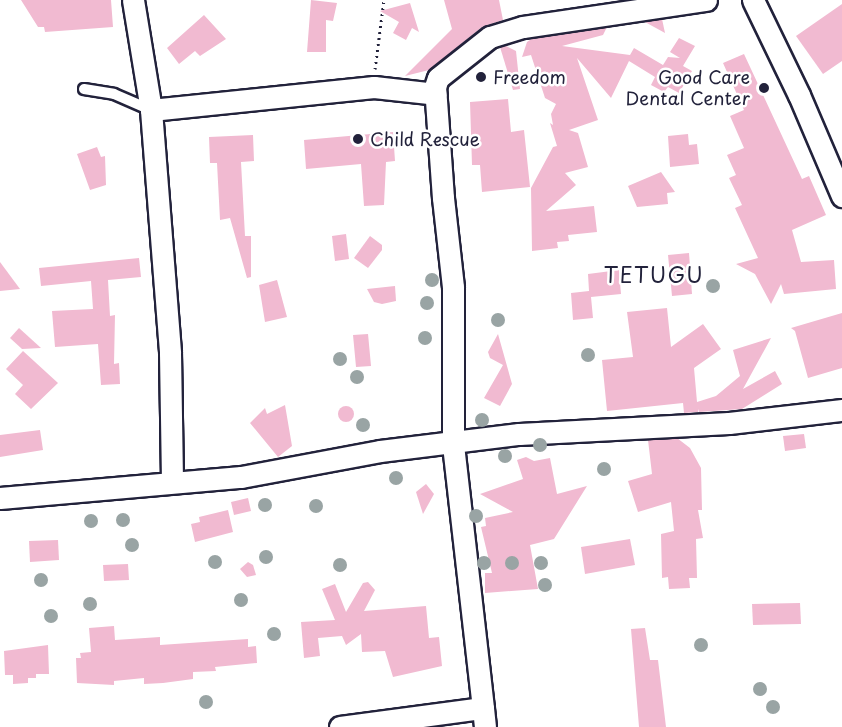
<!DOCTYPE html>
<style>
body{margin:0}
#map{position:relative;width:842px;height:727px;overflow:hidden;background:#fff;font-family:"Playpen Sans",sans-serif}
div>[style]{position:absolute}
.building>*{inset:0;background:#f1bad1}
.round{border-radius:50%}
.path>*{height:3px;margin-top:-1.5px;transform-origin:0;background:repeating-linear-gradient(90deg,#22223b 0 1.5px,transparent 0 6px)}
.roads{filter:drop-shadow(2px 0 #22223b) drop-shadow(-2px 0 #22223b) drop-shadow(0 2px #22223b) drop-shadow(0 -2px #22223b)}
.service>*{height:10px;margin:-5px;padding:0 5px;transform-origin:5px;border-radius:5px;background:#fff}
.minor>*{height:21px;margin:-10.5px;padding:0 10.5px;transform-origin:10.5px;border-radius:10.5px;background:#fff}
.trees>*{width:14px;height:14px;margin:-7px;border-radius:50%;background:#99a4a4}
.dots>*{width:16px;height:16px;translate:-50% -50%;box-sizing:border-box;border:3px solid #fff;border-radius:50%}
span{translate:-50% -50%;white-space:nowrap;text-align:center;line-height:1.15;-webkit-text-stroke:5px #fff;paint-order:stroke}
.poi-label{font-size:18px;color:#22223b}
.left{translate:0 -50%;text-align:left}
.right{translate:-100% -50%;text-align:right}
.quarter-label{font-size:21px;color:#22223b;letter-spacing:1.5px}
</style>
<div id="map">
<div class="building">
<i style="clip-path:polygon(21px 0,111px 0,113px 27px,45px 32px,44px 27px,38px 27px)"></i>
<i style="clip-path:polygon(311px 0,337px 3px,333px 21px,326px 20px,326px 52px,307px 52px)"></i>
<i style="clip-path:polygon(444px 0,499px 0,503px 20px,482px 27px,429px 70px,405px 76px,452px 29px)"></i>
<i style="clip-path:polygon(410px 3px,419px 32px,412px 28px,406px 40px,393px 33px,399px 22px,380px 11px)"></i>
<i style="clip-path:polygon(842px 4px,842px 61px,823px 74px,796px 36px)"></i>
<i style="clip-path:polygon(204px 15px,226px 39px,200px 56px,195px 51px,179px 64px,167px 48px)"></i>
<i style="clip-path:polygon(662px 19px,665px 33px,645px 22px)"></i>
<i style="clip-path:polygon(607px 27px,603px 35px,562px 46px,630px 55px,634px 48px,663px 65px,668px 57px,680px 58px,670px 52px,679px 38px,695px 46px,683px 66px,692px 71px,679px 93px,668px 87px,664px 92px,651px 85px,655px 77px,629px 61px,611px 98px,577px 58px,598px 120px,569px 130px,578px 133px,588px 167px,565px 173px,576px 185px,546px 211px,594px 206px,597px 232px,568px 235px,569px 241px,557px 242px,558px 248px,532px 251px,531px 188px,553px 147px,557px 146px,550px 123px,553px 125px,551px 114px,556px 104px,545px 98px,531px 55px,522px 57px,527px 42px,533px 38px)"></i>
<i style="clip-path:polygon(506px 46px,516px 51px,520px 89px,513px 90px,500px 47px)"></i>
<i style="clip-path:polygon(744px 54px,802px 179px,809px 176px,826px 215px,792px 230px,801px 262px,834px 260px,836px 289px,784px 294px,781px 284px,771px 304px,755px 274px,736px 264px,758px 258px,735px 208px,742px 205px,729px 178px,736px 175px,727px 155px,744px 148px,730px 116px,744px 110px,723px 63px)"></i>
<i style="clip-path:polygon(508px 99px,511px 132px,524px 130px,530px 187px,482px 192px,480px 165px,472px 165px,470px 102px)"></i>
<i style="clip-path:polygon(393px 132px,395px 161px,386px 162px,384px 205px,364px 206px,361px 164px,306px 169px,304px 140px)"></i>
<i style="clip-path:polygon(688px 134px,689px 145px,697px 144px,699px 164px,670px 167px,668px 136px)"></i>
<i style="clip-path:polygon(253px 135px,254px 161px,241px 162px,245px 236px,251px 236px,251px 277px,247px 278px,230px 218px,220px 220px,217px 163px,210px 163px,209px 137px)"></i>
<i style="clip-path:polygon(97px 147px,101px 157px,105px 156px,106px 185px,90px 190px,77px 154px)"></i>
<i style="clip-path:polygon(661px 172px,675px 192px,667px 193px,668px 204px,637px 207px,628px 186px)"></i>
<i style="clip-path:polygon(346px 234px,349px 259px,335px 261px,332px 236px)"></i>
<i style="clip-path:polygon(370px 236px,382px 245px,382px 250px,368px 268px,354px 258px)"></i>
<i style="clip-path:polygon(689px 253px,692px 294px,672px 296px,668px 255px)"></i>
<i style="clip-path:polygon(139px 258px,141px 277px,108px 280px,110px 316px,115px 315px,114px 364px,119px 363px,120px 384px,101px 385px,98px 344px,55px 347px,52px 311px,93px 309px,91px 281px,41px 286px,39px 268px)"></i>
<i style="clip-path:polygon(0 262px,20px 289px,0 291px)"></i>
<i style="clip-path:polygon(619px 270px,621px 294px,591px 297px,593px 318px,573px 320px,571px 293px,589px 291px,588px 274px)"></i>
<i style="clip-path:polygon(277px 280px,287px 317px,265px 322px,259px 285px)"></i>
<i style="clip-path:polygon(395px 286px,396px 301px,382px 304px,374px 302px,367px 289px)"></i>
<i style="clip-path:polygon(667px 308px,671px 347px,703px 324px,721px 349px,694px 368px,697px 402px,716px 396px,740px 376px,733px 350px,771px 338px,743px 389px,775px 371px,782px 384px,742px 409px,699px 412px,698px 409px,698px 412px,684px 413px,683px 403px,607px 411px,602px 360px,633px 357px,627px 312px)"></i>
<i style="clip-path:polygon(842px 313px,842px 368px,808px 378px,795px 331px,791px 328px)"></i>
<i style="clip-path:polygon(19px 328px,41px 348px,22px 349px,10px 338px)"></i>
<i style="clip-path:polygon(368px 334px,371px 366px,356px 367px,353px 335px)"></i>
<i style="clip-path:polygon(498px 334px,512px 384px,500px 406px,484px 398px,503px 365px,490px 358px,488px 352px)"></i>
<i style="clip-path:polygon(23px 351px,58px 383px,31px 409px,15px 394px,23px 385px,6px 369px)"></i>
<i style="clip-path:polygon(285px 405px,292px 446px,278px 457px,250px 423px,265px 408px,267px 414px)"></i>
<i class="round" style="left:338px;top:406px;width:16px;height:16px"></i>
<i style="clip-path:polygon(40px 430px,43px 450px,0 457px,0 435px)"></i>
<i style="clip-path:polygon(804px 434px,806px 448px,785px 451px,783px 436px)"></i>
<i style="clip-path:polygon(677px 438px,690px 448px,701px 468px,702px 510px,698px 510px,703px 538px,696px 539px,697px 578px,689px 578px,690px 588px,669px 589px,668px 577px,662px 578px,661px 534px,674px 531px,671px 502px,638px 512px,628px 481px,652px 474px,648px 440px)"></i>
<i style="clip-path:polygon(526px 457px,534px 461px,550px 458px,557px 494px,587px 486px,554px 539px,530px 545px,538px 589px,485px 593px,485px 573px,492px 573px,481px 527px,486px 526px,485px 518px,513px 512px,480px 494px,523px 479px,517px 460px)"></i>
<i style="clip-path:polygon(426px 484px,434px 494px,423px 514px,416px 492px)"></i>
<i style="clip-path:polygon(248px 498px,251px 511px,234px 515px,231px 502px)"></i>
<i style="clip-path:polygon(228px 510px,233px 532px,195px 542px,191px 524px,200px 522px,199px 517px)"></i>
<i style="clip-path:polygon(630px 539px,635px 565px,585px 574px,581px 547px)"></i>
<i style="clip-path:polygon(58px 540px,59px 560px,30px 562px,29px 541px)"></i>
<i style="clip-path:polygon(248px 562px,253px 565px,256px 575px,247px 577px,240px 569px)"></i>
<i style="clip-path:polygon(128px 564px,129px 580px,104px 581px,103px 565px)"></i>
<i style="clip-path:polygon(368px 582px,375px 590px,364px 611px,426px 606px,429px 638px,439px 637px,442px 666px,393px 677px,385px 651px,362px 652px,361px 634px,346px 645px,342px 636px,318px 638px,320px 656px,304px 658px,301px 622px,335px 620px,322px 589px,335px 584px,346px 612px,363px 583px)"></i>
<i style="clip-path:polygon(800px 603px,801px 624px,753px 625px,752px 604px)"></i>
<i style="clip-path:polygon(114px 626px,115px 640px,160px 637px,160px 645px,248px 639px,248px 647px,256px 646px,257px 663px,215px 667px,216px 671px,193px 672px,193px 679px,163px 683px,144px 684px,144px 678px,114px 681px,114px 685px,77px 683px,76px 658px,81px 658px,80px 653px,91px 652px,89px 628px)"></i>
<i style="clip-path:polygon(645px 628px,650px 660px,658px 660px,666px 727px,639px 727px,631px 629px)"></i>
<i style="clip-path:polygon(48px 645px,49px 674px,36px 674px,36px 678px,28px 678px,28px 683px,13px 684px,13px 675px,5px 675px,4px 651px)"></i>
</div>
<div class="path">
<i style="left:375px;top:69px;width:70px;rotate:-82.6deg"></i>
</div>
<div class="roads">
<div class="service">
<i style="left:84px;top:89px;width:30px;rotate:9deg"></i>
<i style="left:114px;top:94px;width:40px;rotate:23.4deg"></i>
</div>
<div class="minor">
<i style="left:133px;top:0;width:111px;rotate:80.7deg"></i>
<i style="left:151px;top:110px;width:224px;rotate:-5.9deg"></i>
<i style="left:374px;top:87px;width:62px;rotate:6.4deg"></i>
<i style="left:753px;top:0;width:106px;rotate:64.2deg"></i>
<i style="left:799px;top:95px;width:110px;rotate:66.9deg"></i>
<i style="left:151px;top:110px;width:244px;rotate:85.5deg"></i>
<i style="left:170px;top:353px;width:127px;rotate:89.1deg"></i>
<i style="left:0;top:498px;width:242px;rotate:-5deg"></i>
<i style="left:241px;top:477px;width:141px;rotate:-10.6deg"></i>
<i style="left:380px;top:451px;width:140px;rotate:-7deg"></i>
<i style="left:519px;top:434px;width:210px;rotate:-3deg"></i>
<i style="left:729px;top:423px;width:114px;rotate:-6.6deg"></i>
<i style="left:483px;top:708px;width:19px;rotate:84deg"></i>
<i style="left:340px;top:727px;width:144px;rotate:-7.6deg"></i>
<i style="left:483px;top:708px;width:266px;rotate:-96.5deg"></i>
<i style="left:453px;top:444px;width:157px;rotate:-90deg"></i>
<i style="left:453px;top:287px;width:90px;rotate:-96.4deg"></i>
<i style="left:443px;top:198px;width:111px;rotate:-94.1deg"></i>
<i style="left:435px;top:87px;width:9px;rotate:-72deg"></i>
<i style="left:438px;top:78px;width:66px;rotate:-38.3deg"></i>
<i style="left:490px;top:37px;width:34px;rotate:-17deg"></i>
<i style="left:523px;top:27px;width:185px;rotate:-8.4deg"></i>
</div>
</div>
<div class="trees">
<i style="left:432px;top:280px"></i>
<i style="left:713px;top:286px"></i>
<i style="left:427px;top:303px"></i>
<i style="left:498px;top:320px"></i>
<i style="left:425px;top:338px"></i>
<i style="left:588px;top:355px"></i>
<i style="left:340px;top:359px"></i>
<i style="left:357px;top:377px"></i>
<i style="left:482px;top:420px"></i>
<i style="left:363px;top:425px"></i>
<i style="left:540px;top:445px"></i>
<i style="left:505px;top:456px"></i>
<i style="left:604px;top:469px"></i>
<i style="left:396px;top:478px"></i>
<i style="left:265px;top:505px"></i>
<i style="left:316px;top:506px"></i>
<i style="left:476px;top:516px"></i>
<i style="left:123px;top:520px"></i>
<i style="left:91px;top:521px"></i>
<i style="left:132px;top:545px"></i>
<i style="left:266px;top:557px"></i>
<i style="left:215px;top:562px"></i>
<i style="left:484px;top:563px"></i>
<i style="left:512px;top:563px"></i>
<i style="left:541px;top:563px"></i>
<i style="left:340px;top:565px"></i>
<i style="left:41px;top:580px"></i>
<i style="left:545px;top:585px"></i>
<i style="left:241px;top:600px"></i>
<i style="left:90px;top:604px"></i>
<i style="left:51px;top:616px"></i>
<i style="left:274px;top:634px"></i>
<i style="left:701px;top:645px"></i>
<i style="left:760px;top:689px"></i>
<i style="left:206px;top:702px"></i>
<i style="left:773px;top:707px"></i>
</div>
<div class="dots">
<i style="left:481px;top:77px;background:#22223b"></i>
<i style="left:764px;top:88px;background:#22223b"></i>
<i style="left:358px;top:139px;background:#22223b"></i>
</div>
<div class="poi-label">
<span class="left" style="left:493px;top:77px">Freedom</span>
<span class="right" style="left:750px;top:88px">Good Care<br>Dental Center</span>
<span class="left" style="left:370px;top:139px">Child Rescue</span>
</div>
<div class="quarter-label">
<span style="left:654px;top:274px">TETUGU</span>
</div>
</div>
